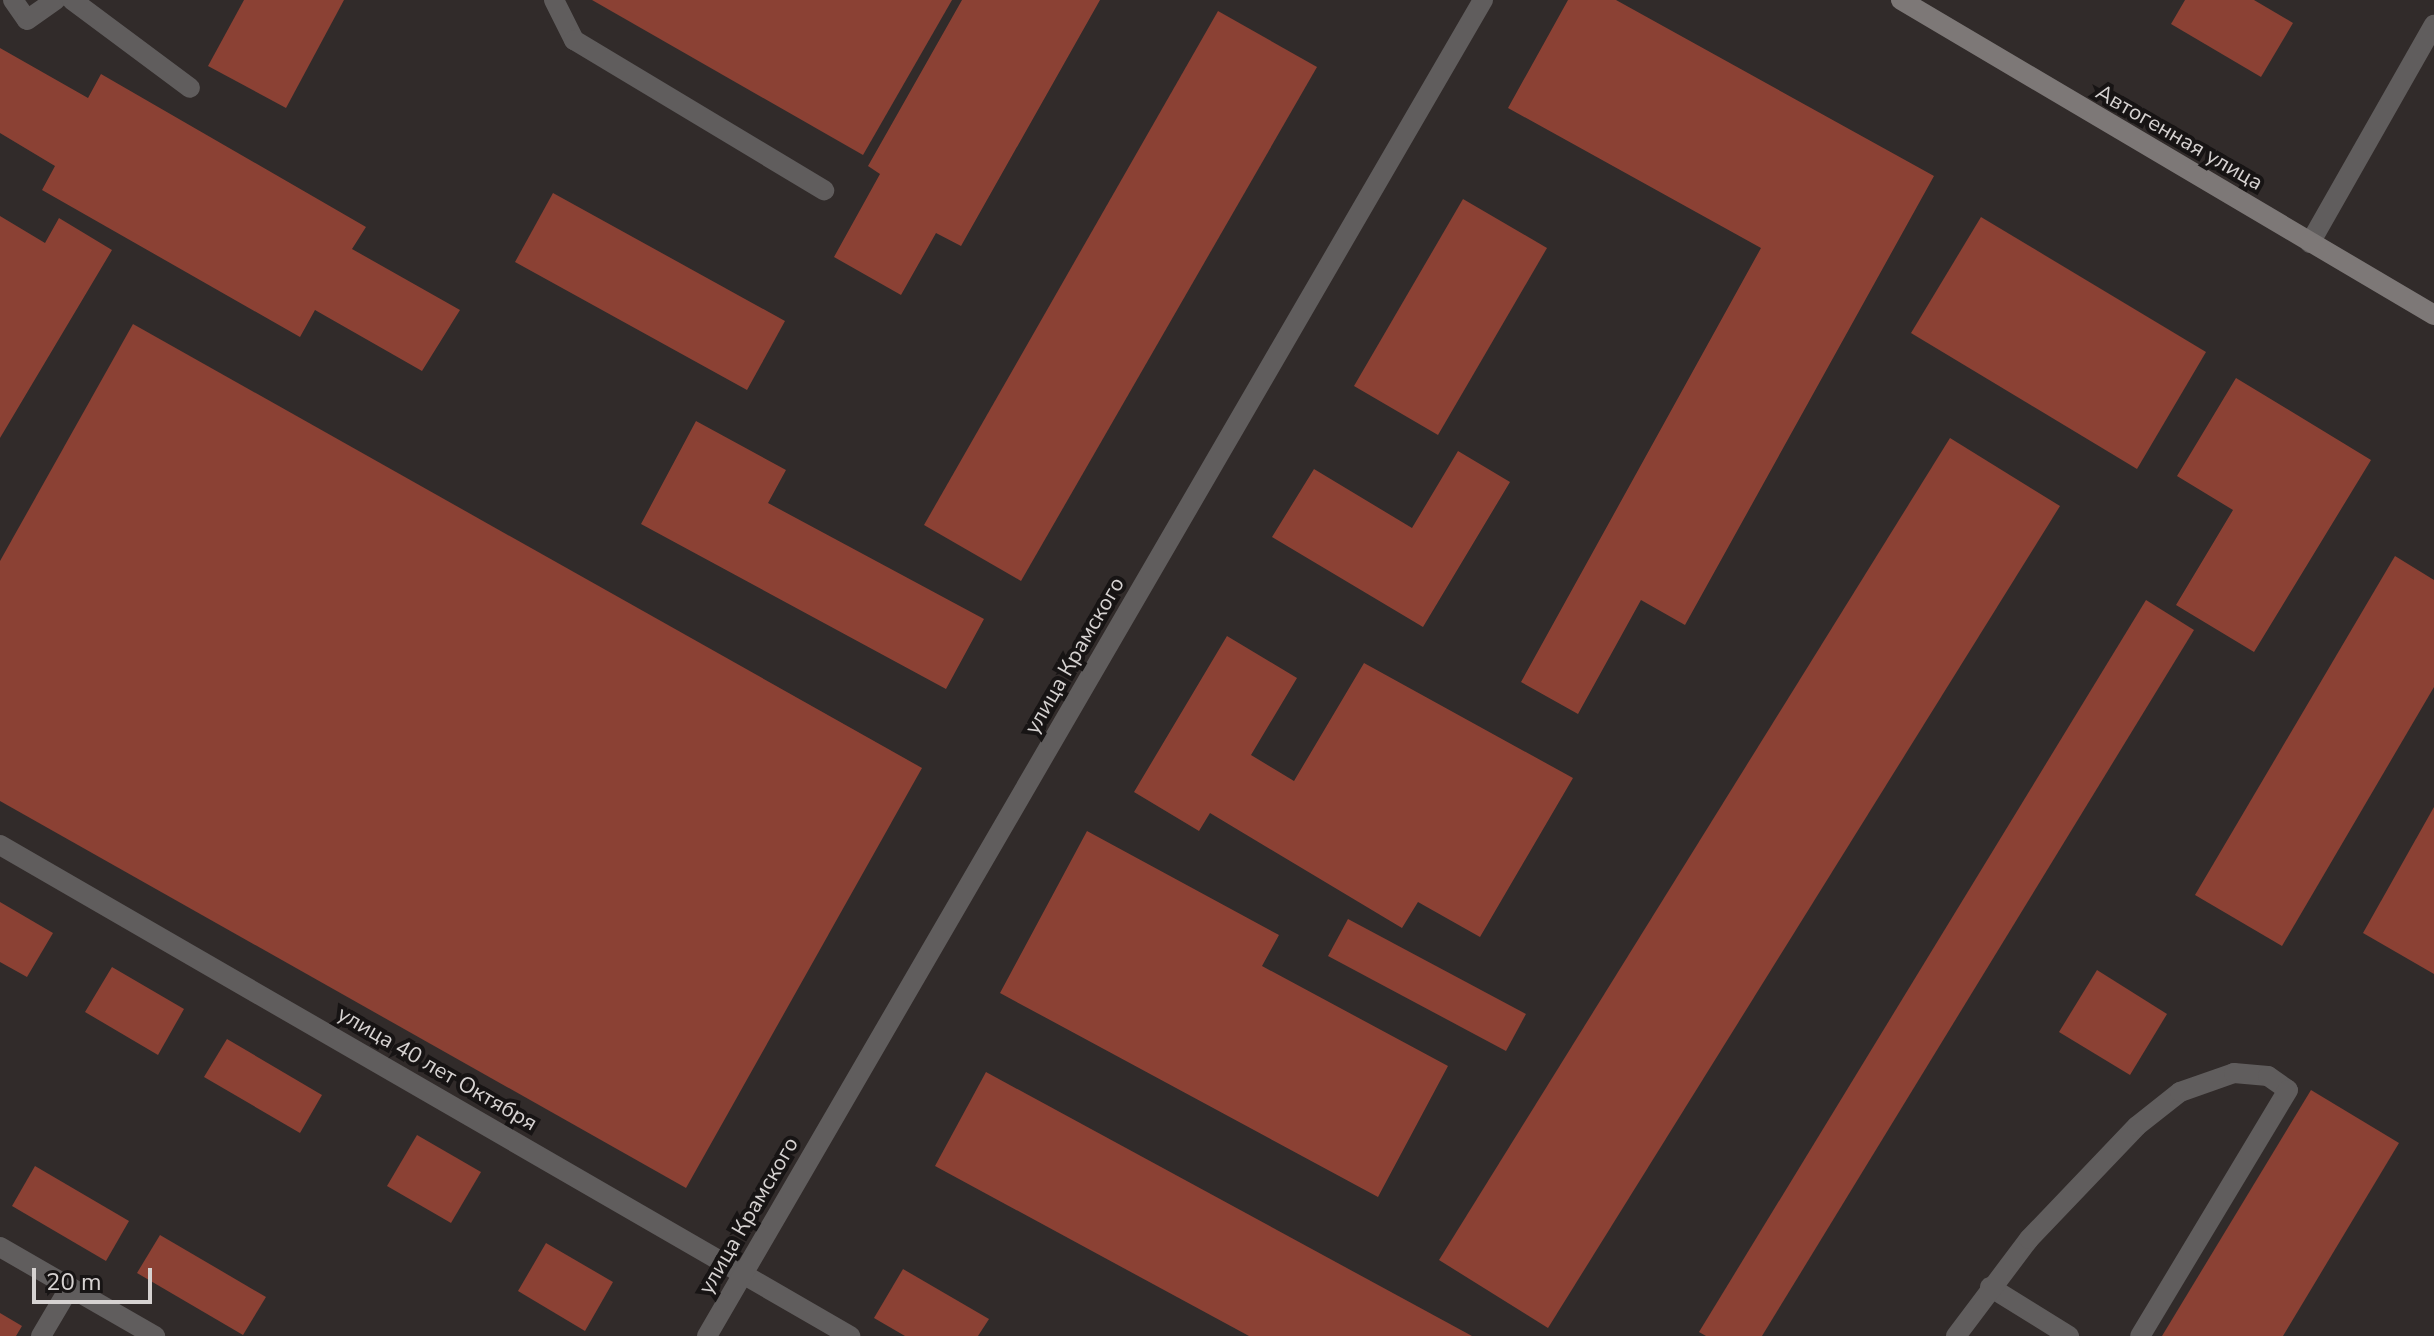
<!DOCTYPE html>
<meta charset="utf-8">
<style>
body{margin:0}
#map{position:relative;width:2434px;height:1336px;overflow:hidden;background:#312b2a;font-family:"Nunito Sans",sans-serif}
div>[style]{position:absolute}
.building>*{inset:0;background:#8b4134}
.lane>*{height:20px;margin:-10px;padding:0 10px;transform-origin:10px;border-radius:10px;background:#605d5d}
.street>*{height:20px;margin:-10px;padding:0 10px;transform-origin:10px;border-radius:10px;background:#605d5d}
.secondary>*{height:20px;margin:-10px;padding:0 10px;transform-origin:10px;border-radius:10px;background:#7d7877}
span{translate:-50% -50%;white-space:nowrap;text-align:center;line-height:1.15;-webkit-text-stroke:8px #171414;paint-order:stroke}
.street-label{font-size:22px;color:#d6d2d1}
.scale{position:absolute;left:32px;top:1268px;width:120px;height:36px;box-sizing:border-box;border:4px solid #d6d2d1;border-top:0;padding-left:10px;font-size:24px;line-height:28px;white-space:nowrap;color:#d6d2d1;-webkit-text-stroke:6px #171414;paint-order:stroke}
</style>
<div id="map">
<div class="building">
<i style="clip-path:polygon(244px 0,344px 0,286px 108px,208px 66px)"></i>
<i style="clip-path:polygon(592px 0,952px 0,863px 155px)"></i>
<i style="clip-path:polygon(962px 0,1100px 0,961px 246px,936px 233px,901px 295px,834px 257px,880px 174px,868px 166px)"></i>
<i style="clip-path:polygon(1568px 0,1616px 0,1934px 176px,1685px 625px,1641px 600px,1578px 714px,1521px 682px,1761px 248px,1508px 108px)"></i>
<i style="clip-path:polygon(2185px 0,2254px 0,2293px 23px,2261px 77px,2171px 24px)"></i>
<i style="clip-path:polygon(1218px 11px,1317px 67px,1021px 581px,924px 525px)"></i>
<i style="clip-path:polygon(0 48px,88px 98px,101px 74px,366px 227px,352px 249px,460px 310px,422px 371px,315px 310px,300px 337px,42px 190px,55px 166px,0 133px)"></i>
<i style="clip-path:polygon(553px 193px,785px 321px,747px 390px,515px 262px)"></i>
<i style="clip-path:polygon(1463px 199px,1547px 248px,1438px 435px,1354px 386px)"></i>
<i style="clip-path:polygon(0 216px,45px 243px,59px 218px,112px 250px,0 438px)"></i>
<i style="clip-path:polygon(1981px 217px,2206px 352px,2137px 469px,1911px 333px)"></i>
<i style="clip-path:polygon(133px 324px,922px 768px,686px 1188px,0 801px,0 561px)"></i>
<i style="clip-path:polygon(2236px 378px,2371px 460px,2254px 652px,2176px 605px,2233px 510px,2177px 476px)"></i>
<i style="clip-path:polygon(696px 421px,786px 470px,768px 503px,984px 619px,946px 689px,641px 524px)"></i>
<i style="clip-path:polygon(1950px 438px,2060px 506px,1548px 1328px,1439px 1260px)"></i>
<i style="clip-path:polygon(1458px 451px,1510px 482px,1423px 627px,1272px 537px,1314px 469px,1412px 528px)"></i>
<i style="clip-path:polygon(2395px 556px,2434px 580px,2434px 687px,2282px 946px,2195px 895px)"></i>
<i style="clip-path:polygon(2146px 600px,2194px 630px,1762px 1336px,1706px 1336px,1699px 1332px)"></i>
<i style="clip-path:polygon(1227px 636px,1297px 678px,1251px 755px,1294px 781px,1364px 663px,1573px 778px,1480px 937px,1418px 902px,1402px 928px,1210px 813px,1199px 831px,1134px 792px)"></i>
<i style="clip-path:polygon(2434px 807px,2434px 974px,2363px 933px)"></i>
<i style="clip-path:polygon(1087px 831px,1279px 935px,1262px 966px,1448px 1066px,1378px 1197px,1000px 993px)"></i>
<i style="clip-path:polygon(0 902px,53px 933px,27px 977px,0 962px)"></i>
<i style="clip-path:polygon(1348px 919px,1526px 1014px,1506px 1051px,1328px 956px)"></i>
<i style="clip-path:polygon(112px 967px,184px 1009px,158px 1055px,85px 1012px)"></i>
<i style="clip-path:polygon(2097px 970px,2167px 1014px,2130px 1075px,2059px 1032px)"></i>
<i style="clip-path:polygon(227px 1039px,322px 1095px,300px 1133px,204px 1077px)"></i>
<i style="clip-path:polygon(986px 1072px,1472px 1336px,1249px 1336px,935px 1166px)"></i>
<i style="clip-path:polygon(2311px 1090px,2399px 1143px,2283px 1336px,2162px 1336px)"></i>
<i style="clip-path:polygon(417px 1135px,481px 1172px,451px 1223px,387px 1186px)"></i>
<i style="clip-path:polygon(35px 1166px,129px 1221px,106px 1261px,12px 1206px)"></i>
<i style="clip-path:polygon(160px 1235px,266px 1297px,243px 1335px,137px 1273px)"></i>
<i style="clip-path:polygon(546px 1243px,613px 1282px,585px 1331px,518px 1291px)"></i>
<i style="clip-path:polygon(903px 1269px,989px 1319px,978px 1336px,905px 1336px,874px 1318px)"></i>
<i style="clip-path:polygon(0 1313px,22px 1326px,16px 1336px,0 1336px)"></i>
</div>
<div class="lane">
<i style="left:13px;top:0;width:24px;rotate:55deg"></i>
<i style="left:27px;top:20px;width:35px;rotate:-35deg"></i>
<i style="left:72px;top:0;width:147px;rotate:36.7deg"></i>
<i style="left:554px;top:0;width:45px;rotate:63.4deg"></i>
<i style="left:574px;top:40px;width:292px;rotate:31deg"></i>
<i style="left:1990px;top:1287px;width:93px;rotate:31.8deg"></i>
<i style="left:1956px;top:1336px;width:121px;rotate:-53deg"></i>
<i style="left:2029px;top:1239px;width:156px;rotate:-46.3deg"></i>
<i style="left:2137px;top:1126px;width:55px;rotate:-38.3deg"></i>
<i style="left:2180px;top:1092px;width:57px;rotate:-19.4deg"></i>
<i style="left:2234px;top:1073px;width:34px;rotate:5deg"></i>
<i style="left:2268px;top:1076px;width:24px;rotate:35deg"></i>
<i style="left:2288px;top:1090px;width:287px;rotate:121deg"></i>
</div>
<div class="street">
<i style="left:2310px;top:243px;width:251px;rotate:-60.4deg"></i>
<i style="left:0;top:845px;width:982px;rotate:30.01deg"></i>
<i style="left:0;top:1247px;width:179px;rotate:29.9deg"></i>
<i style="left:41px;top:1336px;width:57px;rotate:-59.4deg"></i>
<i style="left:707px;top:1336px;width:1545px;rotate:-59.85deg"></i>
</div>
<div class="secondary">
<i style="left:1901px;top:0;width:619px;rotate:30.58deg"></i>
</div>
<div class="street-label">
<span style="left:2179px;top:138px;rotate:30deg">Автогенная улица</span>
<span style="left:1075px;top:656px;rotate:-60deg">улица Крамского</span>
<span style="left:437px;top:1069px;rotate:30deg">улица 40 лет Октября</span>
<span style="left:749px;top:1216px;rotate:-60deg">улица Крамского</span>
</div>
<div class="scale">20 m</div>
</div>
